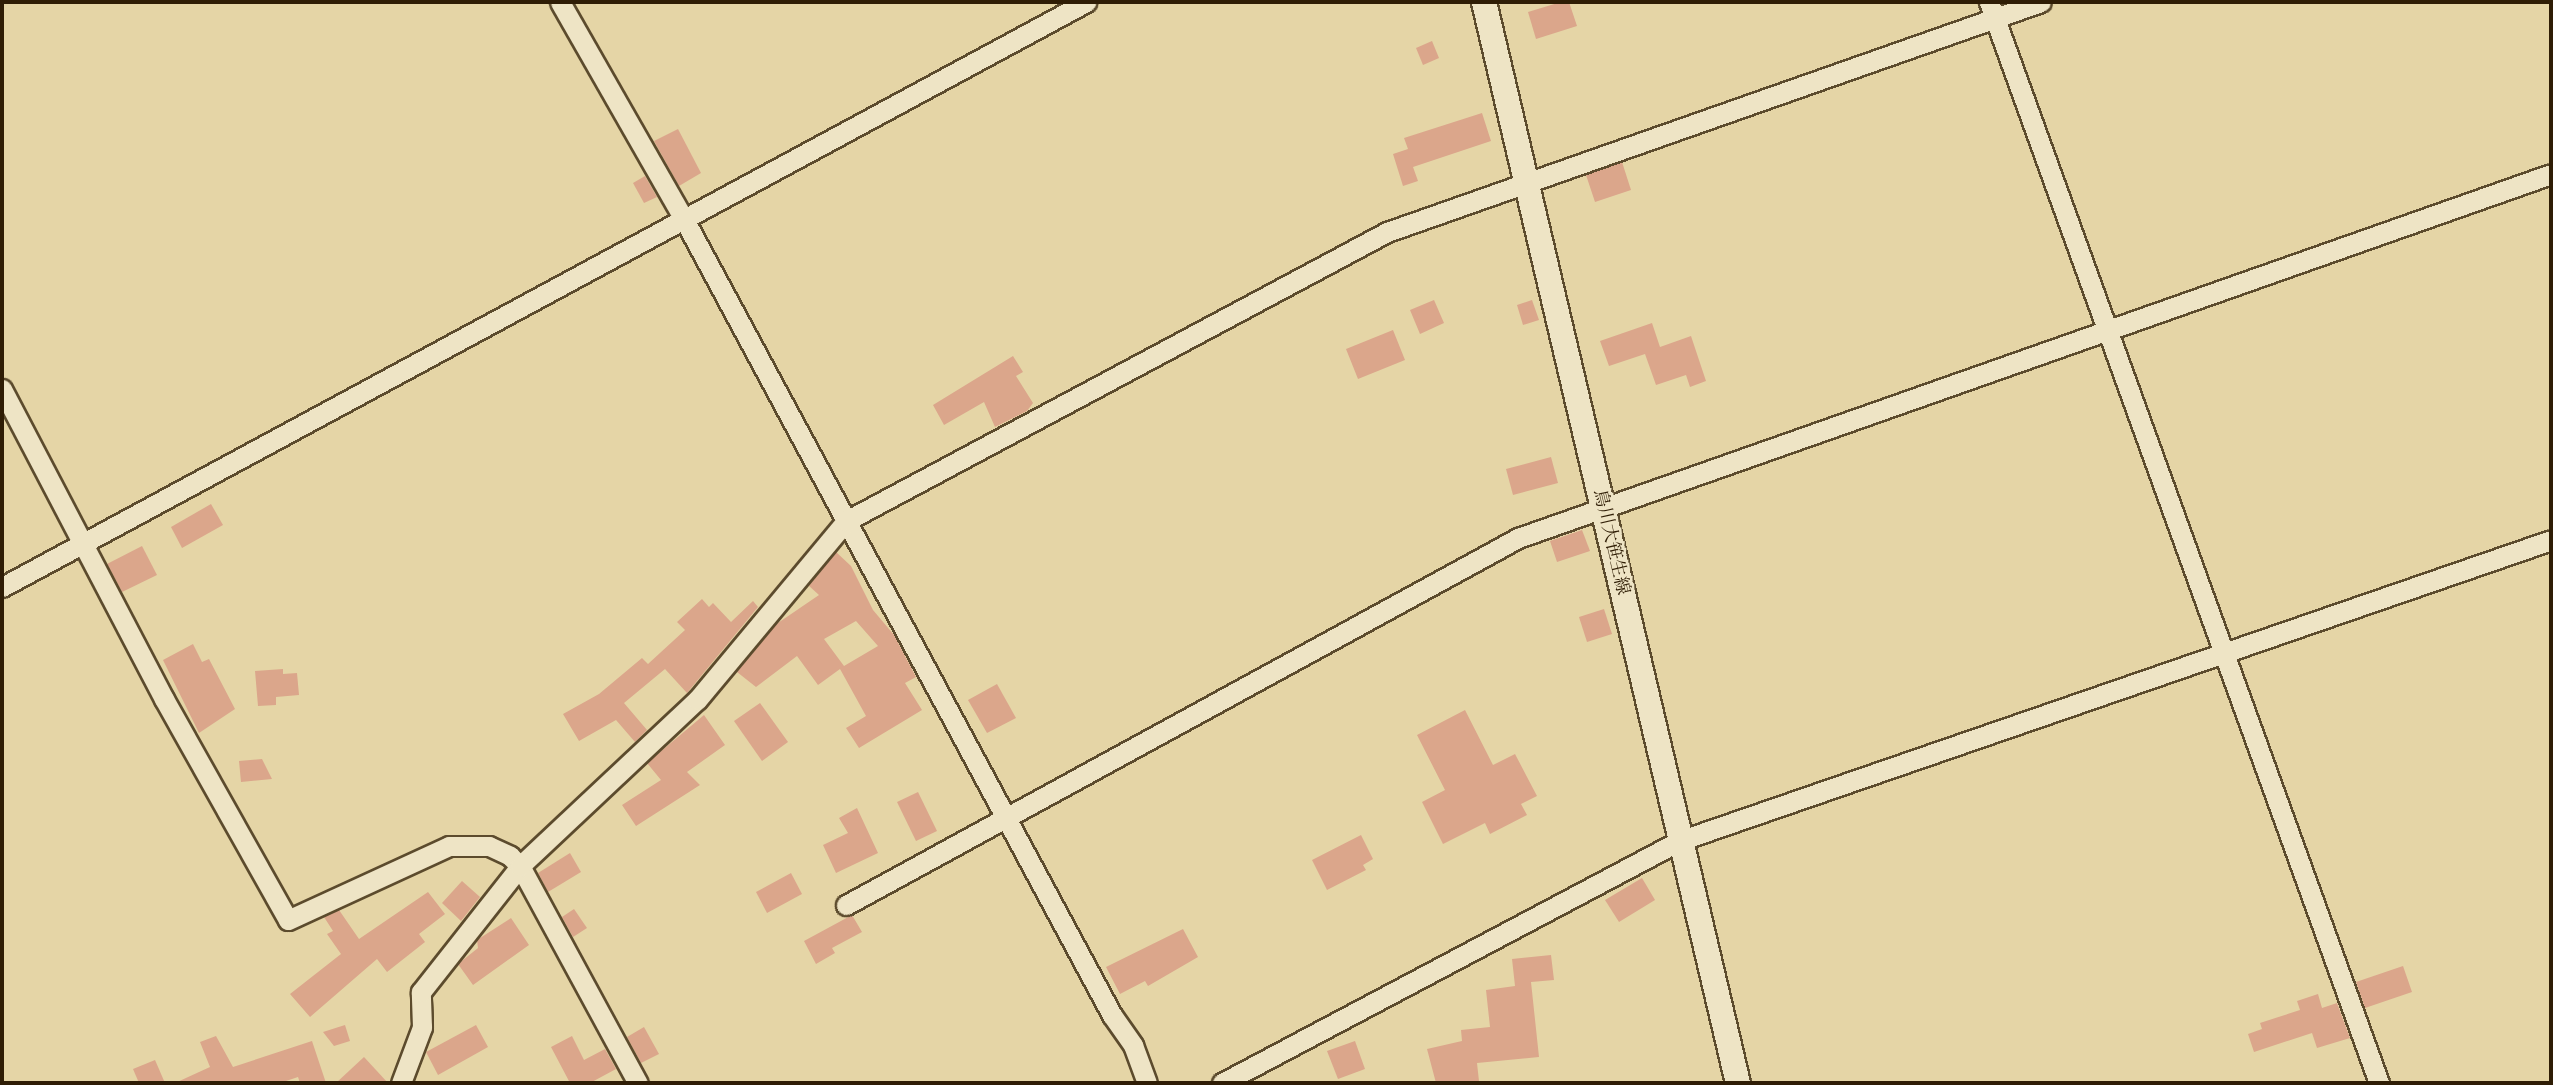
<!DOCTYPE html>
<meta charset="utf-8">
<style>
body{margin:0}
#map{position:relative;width:2553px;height:1085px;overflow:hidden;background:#e5d5a6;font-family:"Libre Caslon Text","Noto Serif JP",serif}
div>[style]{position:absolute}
.building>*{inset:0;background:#dba68b}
.roads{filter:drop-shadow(2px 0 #5c4b2d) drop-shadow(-2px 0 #5c4b2d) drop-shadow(0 2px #5c4b2d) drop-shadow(0 -2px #5c4b2d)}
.minor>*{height:19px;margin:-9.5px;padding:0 9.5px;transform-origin:9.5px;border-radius:9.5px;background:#eee4c5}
.tertiary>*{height:24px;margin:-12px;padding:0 12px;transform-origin:12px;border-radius:12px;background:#eee4c5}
span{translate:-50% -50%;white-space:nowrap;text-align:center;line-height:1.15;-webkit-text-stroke:5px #eee4c5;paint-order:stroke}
.street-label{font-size:18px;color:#2f1d05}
.frame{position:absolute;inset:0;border:4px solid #2f1d05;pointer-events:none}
</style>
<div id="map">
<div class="building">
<i style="clip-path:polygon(1561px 2px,1569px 2px,1577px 26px,1536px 39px,1528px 12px)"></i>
<i style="clip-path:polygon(1432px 41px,1439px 58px,1423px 65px,1416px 48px)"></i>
<i style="clip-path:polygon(1482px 113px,1491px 141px,1413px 167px,1418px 181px,1403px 186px,1393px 154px,1408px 149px,1404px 138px)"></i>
<i style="clip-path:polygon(678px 129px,701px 173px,679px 186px,654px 141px)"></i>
<i style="clip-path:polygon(1622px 162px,1631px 190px,1595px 202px,1586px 175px)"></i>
<i style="clip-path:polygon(645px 176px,657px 197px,644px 203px,633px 183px)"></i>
<i style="clip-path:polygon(1434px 300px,1444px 323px,1420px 334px,1410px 310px)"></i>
<i style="clip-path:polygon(1532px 300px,1539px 320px,1523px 325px,1517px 305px)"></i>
<i style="clip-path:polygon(1652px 323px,1660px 347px,1691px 336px,1706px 381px,1690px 387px,1686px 375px,1656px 385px,1645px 354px,1609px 366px,1600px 341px)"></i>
<i style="clip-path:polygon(1393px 330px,1405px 360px,1358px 379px,1346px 349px)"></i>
<i style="clip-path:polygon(1013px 356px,1023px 372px,1016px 376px,1033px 403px,1027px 411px,995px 427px,984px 402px,944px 425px,933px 405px)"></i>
<i style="clip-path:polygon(1551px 457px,1558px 483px,1513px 495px,1506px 469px)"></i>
<i style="clip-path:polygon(211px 504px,223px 525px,182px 548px,171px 527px)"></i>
<i style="clip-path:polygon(1582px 530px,1590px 551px,1557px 562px,1550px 541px)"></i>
<i style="clip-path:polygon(142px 546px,157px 575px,122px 592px,107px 564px)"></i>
<i style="clip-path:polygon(evenodd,836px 552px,851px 566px,873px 610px,894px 635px,916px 677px,905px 683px,922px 710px,859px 748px,846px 728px,866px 716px,840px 669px,818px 685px,797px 656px,756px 687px,737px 672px,775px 625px,819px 595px,808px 585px,836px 552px,856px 621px,878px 646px,844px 666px,824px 639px,856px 621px)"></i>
<i style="clip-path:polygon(702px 599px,709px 607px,713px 603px,731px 622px,753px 601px,758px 607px,687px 693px,665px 669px,624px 703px,647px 730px,635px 742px,616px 720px,579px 741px,563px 714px,599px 694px,642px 658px,648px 664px,685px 630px,677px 622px)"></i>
<i style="clip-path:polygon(1604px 609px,1612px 634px,1587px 642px,1579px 617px)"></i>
<i style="clip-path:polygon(193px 644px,202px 662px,209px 659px,235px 709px,199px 733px,163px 660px)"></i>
<i style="clip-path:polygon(283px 669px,283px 674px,297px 673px,299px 695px,276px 697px,276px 705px,258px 706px,255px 671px)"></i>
<i style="clip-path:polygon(997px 684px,1016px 718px,987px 733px,968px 700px)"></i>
<i style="clip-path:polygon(760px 703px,788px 742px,762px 761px,734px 721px)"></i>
<i style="clip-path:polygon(1465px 710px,1493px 765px,1515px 754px,1537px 796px,1521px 804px,1527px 815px,1490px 834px,1485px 823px,1443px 844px,1422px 802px,1445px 790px,1417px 735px)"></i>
<i style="clip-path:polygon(704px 715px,725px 745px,687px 772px,700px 785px,636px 826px,622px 805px,661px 780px,647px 763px)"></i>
<i style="clip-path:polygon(262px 759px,272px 779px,241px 782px,239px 761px)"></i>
<i style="clip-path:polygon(918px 792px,937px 831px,916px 841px,897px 802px)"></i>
<i style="clip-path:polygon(857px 808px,878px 853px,836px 873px,823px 845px,848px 833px,839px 818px)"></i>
<i style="clip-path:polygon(1361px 835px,1373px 859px,1363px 865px,1366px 870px,1327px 890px,1312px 860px)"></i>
<i style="clip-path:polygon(570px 853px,581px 872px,548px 892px,538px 873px)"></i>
<i style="clip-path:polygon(791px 873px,802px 894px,767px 913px,756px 892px)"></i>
<i style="clip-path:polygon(1642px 878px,1655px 900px,1619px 922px,1605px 900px)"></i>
<i style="clip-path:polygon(462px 881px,480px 897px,461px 921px,442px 903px)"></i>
<i style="clip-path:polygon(428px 892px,445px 914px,419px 934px,425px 942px,387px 972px,377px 959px,310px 1017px,290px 994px,341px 954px,327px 934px,333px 931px,324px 917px,339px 910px,359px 939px)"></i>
<i style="clip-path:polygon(574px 909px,587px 928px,573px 937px,562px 917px)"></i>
<i style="clip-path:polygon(852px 915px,862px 932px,832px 948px,835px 953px,816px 964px,804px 941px)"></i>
<i style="clip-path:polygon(511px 918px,529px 945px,473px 985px,458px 964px,478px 948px,477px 940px)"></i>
<i style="clip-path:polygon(1183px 929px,1198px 957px,1148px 986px,1145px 981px,1120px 994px,1106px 967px)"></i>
<i style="clip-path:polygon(1551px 955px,1554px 980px,1531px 982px,1539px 1057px,1477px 1063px,1479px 1081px,1474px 1083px,1436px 1083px,1427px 1049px,1462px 1041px,1461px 1030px,1490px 1027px,1486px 990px,1515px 986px,1512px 959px)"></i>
<i style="clip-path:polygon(2403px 966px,2412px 992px,2365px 1008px,2356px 982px)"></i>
<i style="clip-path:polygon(2318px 994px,2322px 1008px,2337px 1003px,2350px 1038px,2317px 1048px,2312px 1033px,2254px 1052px,2248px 1034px,2262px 1029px,2260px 1023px,2300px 1010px,2297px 1001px)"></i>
<i style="clip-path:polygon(345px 1025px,350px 1041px,334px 1046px,323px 1032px)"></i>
<i style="clip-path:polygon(476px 1025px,488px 1047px,438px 1075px,426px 1052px)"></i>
<i style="clip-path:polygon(644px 1027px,659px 1054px,641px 1063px,627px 1037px)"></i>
<i style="clip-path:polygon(216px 1036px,233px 1067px,312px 1041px,326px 1083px,300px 1083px,298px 1077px,280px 1083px,175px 1083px,210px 1067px,200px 1042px)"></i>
<i style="clip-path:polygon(572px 1036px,584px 1060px,605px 1049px,616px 1069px,590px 1083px,570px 1083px,551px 1047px)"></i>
<i style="clip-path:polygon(1355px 1041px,1365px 1069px,1338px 1079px,1327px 1051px)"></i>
<i style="clip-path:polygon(364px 1057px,388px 1083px,336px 1083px)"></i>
<i style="clip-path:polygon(155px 1060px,165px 1083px,139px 1083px,133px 1069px)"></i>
</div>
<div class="roads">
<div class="minor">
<i style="left:560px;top:2px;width:252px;rotate:60.3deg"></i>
<i style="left:685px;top:221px;width:902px;rotate:61.73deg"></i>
<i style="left:1112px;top:1015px;width:37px;rotate:55deg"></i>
<i style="left:1133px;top:1045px;width:40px;rotate:69.8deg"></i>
<i style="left:1989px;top:2px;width:1149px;rotate:70.16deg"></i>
<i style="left:2px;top:389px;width:350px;rotate:62.4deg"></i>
<i style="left:164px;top:699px;width:253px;rotate:60.7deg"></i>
<i style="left:288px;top:920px;width:177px;rotate:-24.7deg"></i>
<i style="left:449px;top:846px;width:40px"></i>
<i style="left:489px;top:846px;width:23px;rotate:25deg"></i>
<i style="left:510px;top:856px;width:14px;rotate:45deg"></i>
<i style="left:520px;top:866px;width:247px;rotate:61.5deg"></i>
<i style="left:2px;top:587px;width:1232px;rotate:-28.35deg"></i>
<i style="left:846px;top:905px;width:766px;rotate:-28.64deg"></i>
<i style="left:1518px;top:538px;width:1095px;rotate:-19.41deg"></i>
<i style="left:401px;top:1083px;width:60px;rotate:-69.4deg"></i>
<i style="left:422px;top:1027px;width:35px;rotate:-92deg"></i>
<i style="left:421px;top:992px;width:160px;rotate:-51.8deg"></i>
<i style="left:520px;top:866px;width:243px;rotate:-43.2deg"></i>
<i style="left:697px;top:700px;width:233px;rotate:-50.2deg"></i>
<i style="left:846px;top:521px;width:613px;rotate:-28.11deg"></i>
<i style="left:1387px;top:232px;width:693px;rotate:-19.38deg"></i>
<i style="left:1222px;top:1083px;width:517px;rotate:-27.9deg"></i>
<i style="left:1679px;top:841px;width:922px;rotate:-19.04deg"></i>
</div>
<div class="tertiary">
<i style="left:1484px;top:2px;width:1110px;rotate:76.78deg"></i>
</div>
</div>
<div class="street-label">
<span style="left:1612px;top:542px;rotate:77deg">鳥川大笹生線</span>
</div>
<div class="frame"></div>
</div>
